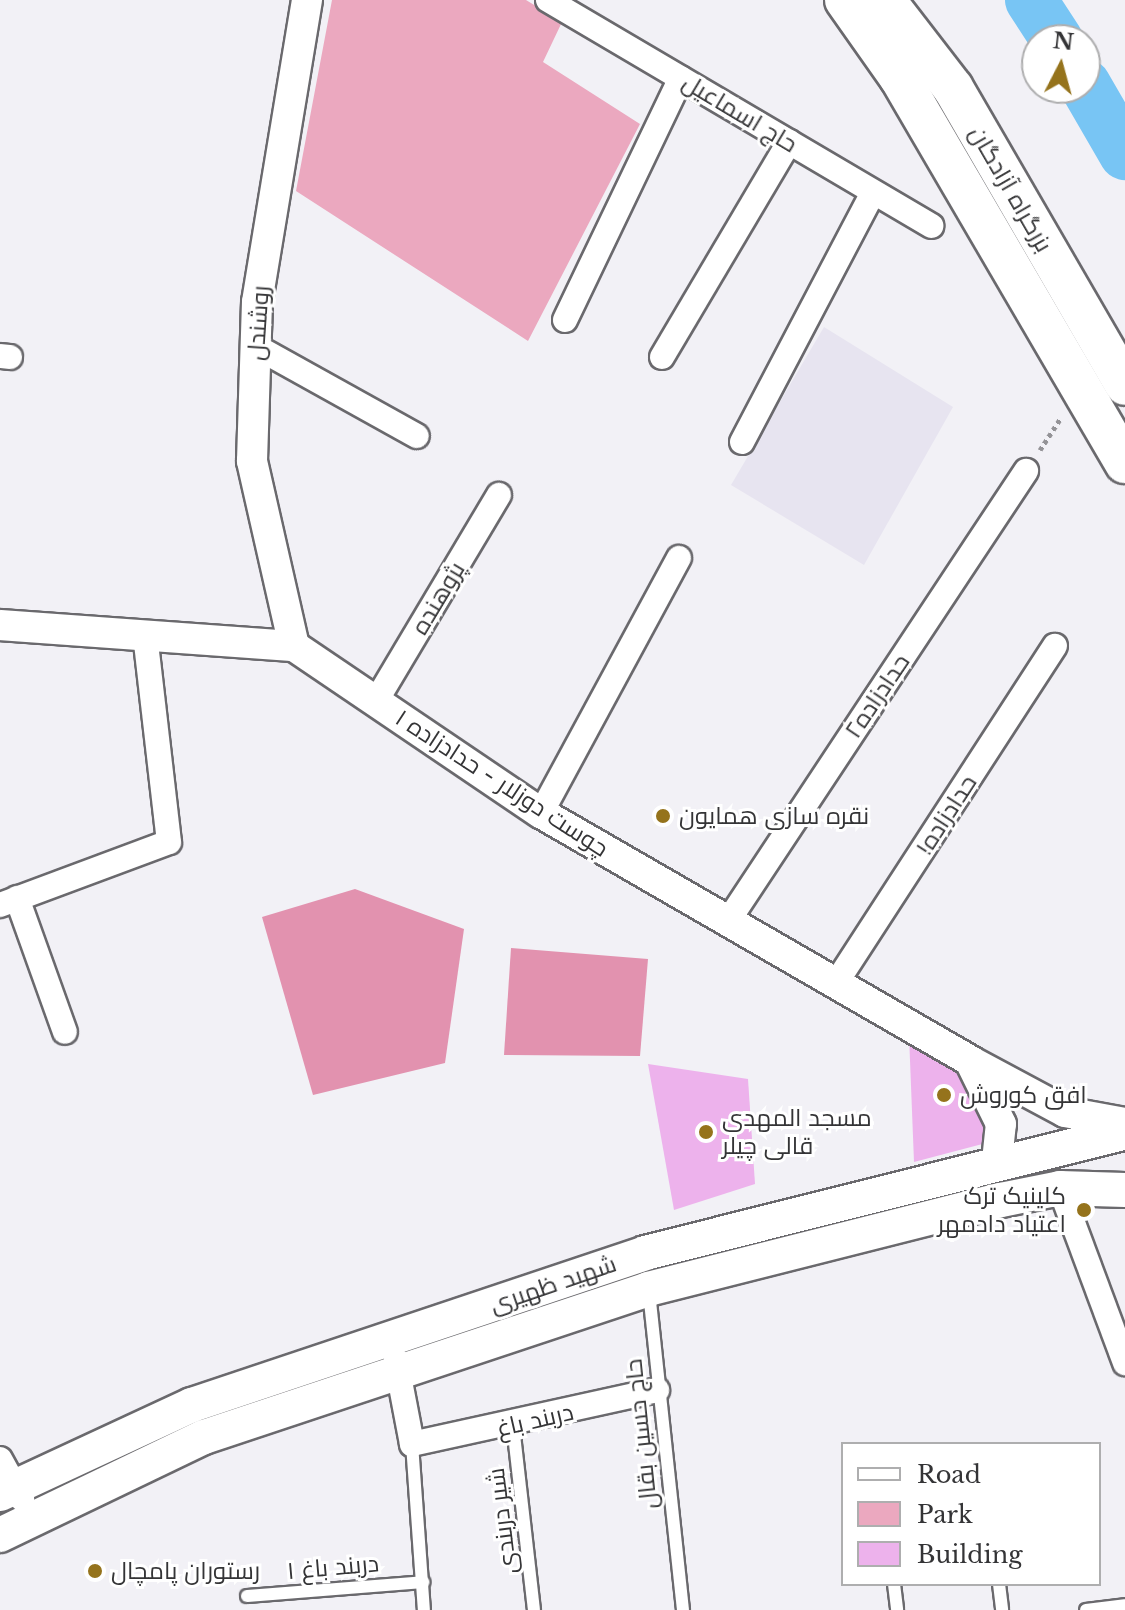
<!DOCTYPE html>
<meta charset="utf-8">
<style>
body{margin:0}
#map{position:relative;width:1125px;height:1610px;overflow:hidden;background:#f2f1f6;font-family:"Libre Baskerville",Cairo,serif}
div>[style]{position:absolute}
.built>*{inset:0;background:#e7e4f0}
.green>*{inset:0;background:#eba8bf}
.forest>*{inset:0;background:#e292af}
.river>*{height:52px;margin:-26px;padding:0 26px;transform-origin:26px;border-radius:26px;background:#78c5f4}
.building>*{inset:0;background:#edb2ec}
.path>*{height:5px;margin-top:-2.5px;transform-origin:0;background:repeating-linear-gradient(90deg,#949397 0 4px,transparent 0 8px)}
.roads{filter:drop-shadow(2px 0 #6a696d) drop-shadow(-2px 0 #6a696d) drop-shadow(0 2px #6a696d) drop-shadow(0 -2px #6a696d)}
.service>*{height:12px;margin:-6px;padding:0 6px;transform-origin:6px;border-radius:6px;background:#fff}
.minor>*{height:24px;margin:-12px;padding:0 12px;transform-origin:12px;border-radius:12px;background:#fff}
.tertiary>*{height:30px;margin:-15px;padding:0 15px;transform-origin:15px;border-radius:15px;background:#fff}
.secondary>*{height:34px;margin:-17px;padding:0 17px;transform-origin:17px;border-radius:17px;background:#fff}
.trunk>*{height:40px;margin:-20px;padding:0 20px;transform-origin:20px;border-radius:20px;background:#fff}
.dots>*{width:22px;height:22px;translate:-50% -50%;box-sizing:border-box;border:4px solid #fff;border-radius:50%}
span{translate:-50% -50%;white-space:nowrap;text-align:center;line-height:1.15;-webkit-text-stroke:6px #fff;paint-order:stroke}
.street-label{font-size:24px;color:#343436}
.poi-label{font-size:24px;color:#343436}
.left{translate:0 -50%;text-align:left}
.right{translate:-100% -50%;text-align:right}
.legend{position:absolute;left:841px;top:1442px;width:260px;height:144px;box-sizing:border-box;background:#fff;border:2px solid #aeaeaf;margin:0;padding:10px 14px;list-style:none;font-size:24px;color:#343436}
.legend li{display:flex;align-items:center;gap:16px;height:40px}
.legend b{width:40px;border:2px solid #aeaeaf}
.north{position:absolute;left:1021px;top:24px;width:80px;height:80px;box-sizing:border-box;background:#fff;border:2px solid #aeaeaf;border-radius:50%;rotate:6deg;font-size:22px;font-weight:700;line-height:32px;text-align:center;color:#343436}
.north::after{content:'';display:block;margin:auto;width:28px;height:36px;background:#95731c;clip-path:polygon(50% 0,100% 100%,50% 72%,0 100%)}
</style>
<div id="map">
<div class="built">
<i style="clip-path:polygon(824px 327px,953px 407px,864px 565px,731px 485px)"></i>
</div>
<div class="green">
<i style="clip-path:polygon(332px 0,526px 0,562px 22px,543px 62px,640px 124px,528px 341px,296px 191px)"></i>
</div>
<div class="forest">
<i style="clip-path:polygon(355px 889px,464px 929px,445px 1063px,313px 1095px,262px 917px)"></i>
<i style="clip-path:polygon(511px 948px,648px 959px,640px 1056px,504px 1055px)"></i>
</div>
<div class="river">
<i style="left:1031px;top:0;width:48px;rotate:57deg"></i>
<i style="left:1085px;top:85px;width:80px;rotate:59.9deg"></i>
</div>
<div class="building">
<i style="clip-path:polygon(909px 1035px,963px 1066px,990px 1142px,914px 1162px)"></i>
<i style="clip-path:polygon(648px 1064px,748px 1079px,755px 1184px,674px 1210px)"></i>
</div>
<div class="path">
<i style="left:1040px;top:450px;width:38px;rotate:-57deg"></i>
</div>
<div class="roads">
<div class="service">
<i style="left:649px;top:1292px;width:320px;rotate:83.9deg"></i>
<i style="left:513px;top:1426px;width:185px;rotate:83.5deg"></i>
<i style="left:412px;top:1444px;width:166px;rotate:85.9deg"></i>
<i style="left:894px;top:1584px;width:26px;rotate:83deg"></i>
<i style="left:999px;top:1584px;width:26px;rotate:83deg"></i>
<i style="left:247px;top:1596px;width:177px;rotate:-4.5deg"></i>
<i style="left:1086px;top:1610px;width:39px;rotate:-7deg"></i>
</div>
<div class="minor">
<i style="left:548px;top:0;width:445px;rotate:30.5deg"></i>
<i style="left:565px;top:320px;width:268px;rotate:-64.4deg"></i>
<i style="left:255px;top:346px;width:185px;rotate:29.1deg"></i>
<i style="left:0;top:356px;width:10px;rotate:6deg"></i>
<i style="left:662px;top:357px;width:250px;rotate:-59.4deg"></i>
<i style="left:742px;top:442px;width:282px;rotate:-62.3deg"></i>
<i style="left:376px;top:701px;width:240px;rotate:-59.2deg"></i>
<i style="left:541px;top:813px;width:290px;rotate:-61.6deg"></i>
<i style="left:17px;top:898px;width:142px;rotate:70.3deg"></i>
<i style="left:0;top:905px;width:180px;rotate:-20.4deg"></i>
<i style="left:169px;top:842px;width:208px;rotate:-96.6deg"></i>
<i style="left:728px;top:921px;width:540px;rotate:-56.49deg"></i>
<i style="left:836px;top:983px;width:402px;rotate:-57deg"></i>
<i style="left:1060px;top:1188px;width:187px;rotate:69.6deg"></i>
<i style="left:396px;top:1360px;width:86px;rotate:79.2deg"></i>
<i style="left:412px;top:1444px;width:251px;rotate:-12.4deg"></i>
<i style="left:0;top:1459px;width:46px;rotate:61.2deg"></i>
</div>
<div class="tertiary">
<i style="left:0;top:625px;width:295px;rotate:4.1deg"></i>
<i style="left:294px;top:646px;width:298px;rotate:34.1deg"></i>
<i style="left:541px;top:813px;width:496px;rotate:30deg"></i>
<i style="left:294px;top:646px;width:190px;rotate:-102.8deg"></i>
<i style="left:252px;top:461px;width:159px;rotate:-88.2deg"></i>
<i style="left:257px;top:302px;width:306px;rotate:-80.6deg"></i>
<i style="left:997px;top:1161px;width:37px;rotate:-84deg"></i>
<i style="left:1001px;top:1124px;width:70px;rotate:-116.2deg"></i>
<i style="left:970px;top:1061px;width:108px;rotate:28.2deg"></i>
<i style="left:1065px;top:1112px;width:61px;rotate:10.4deg"></i>
</div>
<div class="secondary">
<i style="left:0;top:1494px;width:212px;rotate:-24.9deg"></i>
<i style="left:192px;top:1405px;width:478px;rotate:-18.5deg"></i>
<i style="left:645px;top:1253px;width:495px;rotate:-14.1deg"></i>
<i style="left:0;top:1535px;width:226px;rotate:-25.7deg"></i>
<i style="left:204px;top:1437px;width:468px;rotate:-18.4deg"></i>
<i style="left:648px;top:1289px;width:364px;rotate:-14.2deg"></i>
<i style="left:1001px;top:1200px;width:60px;rotate:-11.5deg"></i>
<i style="left:1060px;top:1188px;width:65px;rotate:1.8deg"></i>
</div>
<div class="trunk">
<i style="left:845px;top:0;width:95px;rotate:54.8deg"></i>
<i style="left:900px;top:78px;width:446px;rotate:59.7deg"></i>
<i style="left:885px;top:0;width:111px;rotate:52.3deg"></i>
<i style="left:953px;top:88px;width:343px;rotate:59.9deg"></i>
</div>
</div>
<div class="dots">
<i style="left:663px;top:816px;background:#95731c"></i>
<i style="left:944px;top:1095px;background:#95731c"></i>
<i style="left:706px;top:1132px;background:#95731c"></i>
<i style="left:1084px;top:1210px;background:#95731c"></i>
<i style="left:95px;top:1571px;background:#95731c"></i>
</div>
<div class="street-label">
<span style="left:740px;top:113px;rotate:31deg">حاج اسماعیل</span>
<span style="left:1011px;top:189px;rotate:60deg">بزرگراه آزادگان</span>
<span style="left:258px;top:323px;rotate:-86deg">روشندل</span>
<span style="left:438px;top:598px;rotate:-59deg">پژوهنده</span>
<span style="left:877px;top:696px;rotate:-56deg">حدادزاده۲</span>
<span style="left:502px;top:783px;rotate:33deg">چوست دوزلار - حدادزاده ۱</span>
<span style="left:946px;top:815px;rotate:-57deg">حدادزاده۱</span>
<span style="left:553px;top:1284px;rotate:-19deg">شهید ظهیری</span>
<span style="left:535px;top:1420px;rotate:-13deg">دربند باغ</span>
<span style="left:641px;top:1434px;rotate:-96deg">حاج حسین بقال</span>
<span style="left:502px;top:1521px;rotate:-97deg">شیر دربندی</span>
<span style="left:333px;top:1567px;rotate:-5deg">دربند باغ ۱</span>
</div>
<div class="poi-label">
<span class="left" style="left:679px;top:816px">نقره سازی همایون</span>
<span class="left" style="left:960px;top:1095px">افق کوروش</span>
<span class="left" style="left:722px;top:1132px">مسجد المهدی<br>قالی چیلر</span>
<span class="right" style="left:1066px;top:1210px">کلینیک ترک<br>اعتیاد دادمهر</span>
<span class="left" style="left:111px;top:1571px">رستوران پامچال</span>
</div>
<ul class="legend">
<li><b style="height:10px;background:#fff"></b>Road</li>
<li><b style="height:22px;background:#eba8bf"></b>Park</li>
<li><b style="height:22px;background:#edb2ec"></b>Building</li>
</ul>
<div class="north">N</div>
</div>
